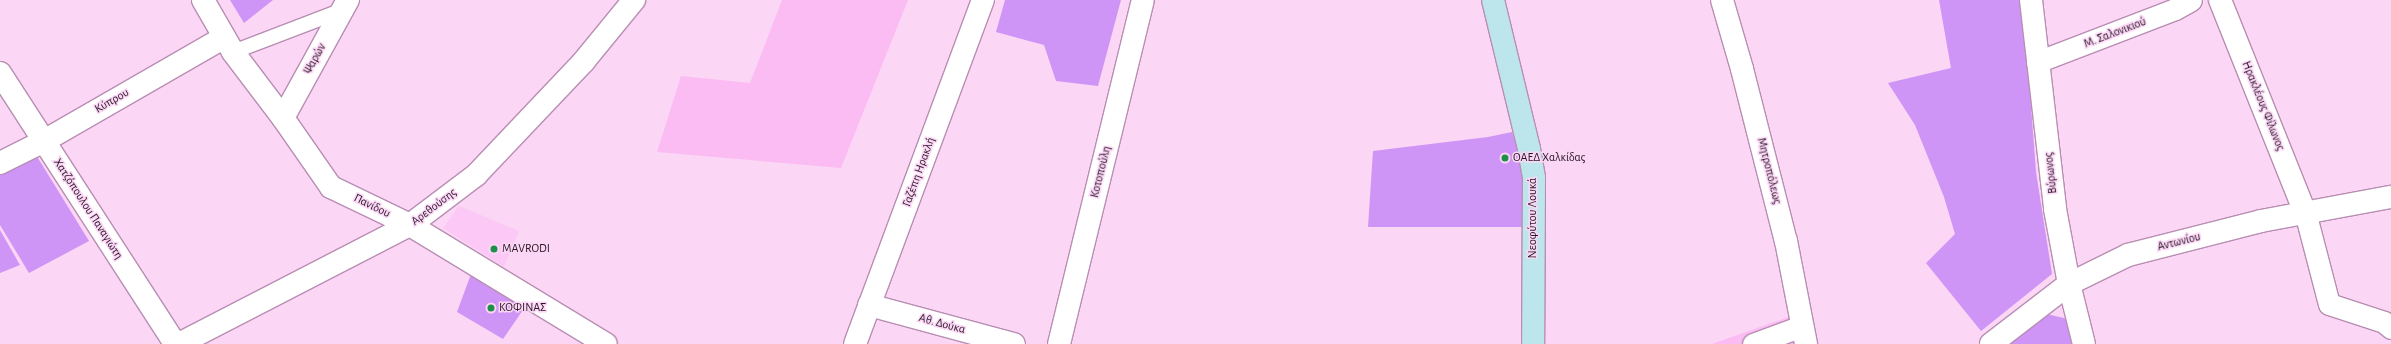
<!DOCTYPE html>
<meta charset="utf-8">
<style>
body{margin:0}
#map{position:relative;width:2391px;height:344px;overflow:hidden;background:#fbd6f5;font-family:"Alegreya Sans",sans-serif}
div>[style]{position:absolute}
.built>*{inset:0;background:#fcc8f5}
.green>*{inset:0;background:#fbbcf4}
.building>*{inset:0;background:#ce94f6}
.roads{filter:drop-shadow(1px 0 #b88eb3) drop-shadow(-1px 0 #b88eb3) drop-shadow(0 1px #b88eb3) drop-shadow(0 -1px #b88eb3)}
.service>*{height:14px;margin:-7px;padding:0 7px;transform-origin:7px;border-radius:7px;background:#fff}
.pedestrian>*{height:21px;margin:-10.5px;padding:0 10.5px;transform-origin:10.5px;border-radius:10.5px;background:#fff}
.minor>*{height:22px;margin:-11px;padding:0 11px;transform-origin:11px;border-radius:11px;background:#fff}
.secondary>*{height:22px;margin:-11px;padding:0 11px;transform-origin:11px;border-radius:11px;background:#bde6ec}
.dots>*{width:11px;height:11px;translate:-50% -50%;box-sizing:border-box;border:2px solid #fbd6f5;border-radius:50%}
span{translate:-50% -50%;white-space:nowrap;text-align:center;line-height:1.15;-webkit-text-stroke:3px #fbd6f5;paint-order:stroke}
.street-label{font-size:12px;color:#271725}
.poi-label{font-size:12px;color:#271725}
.left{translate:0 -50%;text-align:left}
</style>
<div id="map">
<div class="built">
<i style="clip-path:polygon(459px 206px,519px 231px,504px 267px,443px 228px)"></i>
</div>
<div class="green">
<i style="clip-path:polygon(782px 0,908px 0,841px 168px,657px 152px,681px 76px,750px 83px)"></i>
<i style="clip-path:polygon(1800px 313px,1806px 344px,1712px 344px)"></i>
</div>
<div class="building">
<i style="clip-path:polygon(230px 0,273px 0,244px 23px)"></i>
<i style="clip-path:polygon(1005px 0,1121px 0,1098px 86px,1056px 81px,1044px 45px,996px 32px)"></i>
<i style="clip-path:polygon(1939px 0,2023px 0,2036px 172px,2052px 274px,1981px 331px,1926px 263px,1955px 234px,1944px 197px,1915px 125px,1888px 83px,1951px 68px)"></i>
<i style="clip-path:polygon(1512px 132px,1527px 179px,1522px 227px,1368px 227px,1373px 151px,1488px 137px)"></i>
<i style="clip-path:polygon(33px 150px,89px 241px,29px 273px,0 225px,0 166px)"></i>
<i style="clip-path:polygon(0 230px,20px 265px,0 273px)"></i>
<i style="clip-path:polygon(471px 274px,527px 304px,503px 339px,457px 312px)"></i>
<i style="clip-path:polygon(2042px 313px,2068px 319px,2074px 344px,2003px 344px)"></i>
</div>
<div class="roads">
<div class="service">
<i style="left:233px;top:52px;width:118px;rotate:-20.9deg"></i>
</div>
<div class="pedestrian">
<i style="left:2037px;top:62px;width:148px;rotate:-21deg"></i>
<i style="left:2175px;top:9px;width:18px;rotate:-29deg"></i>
<i style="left:2305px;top:212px;width:95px;rotate:75.4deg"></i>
<i style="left:2329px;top:304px;width:58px;rotate:18.1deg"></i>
<i style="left:2384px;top:322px;width:9px;rotate:41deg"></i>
<i style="left:1753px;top:344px;width:52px;rotate:-20.2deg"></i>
</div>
<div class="minor">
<i style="left:203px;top:0;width:60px;rotate:60deg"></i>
<i style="left:233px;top:52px;width:83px;rotate:52.9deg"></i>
<i style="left:283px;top:118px;width:84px;rotate:55.2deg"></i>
<i style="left:331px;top:187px;width:88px;rotate:25.7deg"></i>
<i style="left:410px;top:225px;width:229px;rotate:31.3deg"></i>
<i style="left:1722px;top:0;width:72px;rotate:73.8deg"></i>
<i style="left:1742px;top:69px;width:178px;rotate:75.7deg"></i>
<i style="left:1786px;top:241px;width:105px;rotate:79deg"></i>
<i style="left:2031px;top:0;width:210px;rotate:83.4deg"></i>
<i style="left:2055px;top:209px;width:76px;rotate:79.4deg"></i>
<i style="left:2069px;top:284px;width:62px;rotate:76deg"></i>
<i style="left:2220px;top:0;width:228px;rotate:68.2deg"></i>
<i style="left:0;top:73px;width:323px;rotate:57.1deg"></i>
<i style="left:283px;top:118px;width:135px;rotate:-61.2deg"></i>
<i style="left:0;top:163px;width:49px;rotate:-26.6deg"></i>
<i style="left:44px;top:141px;width:207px;rotate:-29.9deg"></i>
<i style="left:869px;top:305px;width:150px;rotate:15.1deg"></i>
<i style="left:179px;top:344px;width:260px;rotate:-27.3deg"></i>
<i style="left:410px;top:225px;width:83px;rotate:-37.1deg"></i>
<i style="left:476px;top:175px;width:157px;rotate:-46.5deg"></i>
<i style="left:584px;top:61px;width:79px;rotate:-50.7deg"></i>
<i style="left:855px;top:344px;width:367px;rotate:-69.6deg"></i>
<i style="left:1059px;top:344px;width:354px;rotate:-76.3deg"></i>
<i style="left:1991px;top:344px;width:98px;rotate:-37.6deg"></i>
<i style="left:2069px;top:284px;width:66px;rotate:-26.2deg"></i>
<i style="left:2128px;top:255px;width:137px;rotate:-14.3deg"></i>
<i style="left:2261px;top:221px;width:132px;rotate:-10.5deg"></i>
</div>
<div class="secondary">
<i style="left:1493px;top:0;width:153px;rotate:76.4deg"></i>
<i style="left:1529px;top:149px;width:29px;rotate:80deg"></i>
<i style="left:1534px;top:178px;width:166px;rotate:90.3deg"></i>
</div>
</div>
<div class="dots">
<i style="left:1505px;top:158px;background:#1e8f49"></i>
<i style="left:494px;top:249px;background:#1e8f49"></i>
<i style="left:491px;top:308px;background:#1e8f49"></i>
</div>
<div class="street-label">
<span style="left:2115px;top:33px;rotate:-21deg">Μ. Σαλονικιού</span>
<span style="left:315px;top:59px;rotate:-61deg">Ψαρών</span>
<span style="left:112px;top:101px;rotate:-30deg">Κύπρου</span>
<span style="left:2263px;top:106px;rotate:68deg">Ηρακλέους Φίλωνος</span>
<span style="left:1769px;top:171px;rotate:76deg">Μητροπόλεως</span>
<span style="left:919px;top:172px;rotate:-70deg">Γαζέπη Ηρακλή</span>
<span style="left:1101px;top:172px;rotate:-76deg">Κοτοπούλη</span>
<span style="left:2051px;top:173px;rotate:-96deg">Βύρωνος</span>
<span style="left:372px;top:206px;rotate:26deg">Πανίδου</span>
<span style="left:434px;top:207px;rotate:-37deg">Αρεθούσης</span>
<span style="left:88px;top:209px;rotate:57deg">Χατζόπουλου Παναγιώτη</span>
<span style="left:1533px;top:218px;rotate:-90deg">Νεοφύτου Λουκά</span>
<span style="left:2179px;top:242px;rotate:-14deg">Αντωνίου</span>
<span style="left:942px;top:324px;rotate:15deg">Αθ. Δούκα</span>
</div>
<div class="poi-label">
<span class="left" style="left:1513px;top:158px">ΟΑΕΔ Χαλκίδας</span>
<span class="left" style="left:502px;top:249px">MAVRODI</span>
<span class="left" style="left:499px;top:308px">ΚΟΦΙΝΑΣ</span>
</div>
</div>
